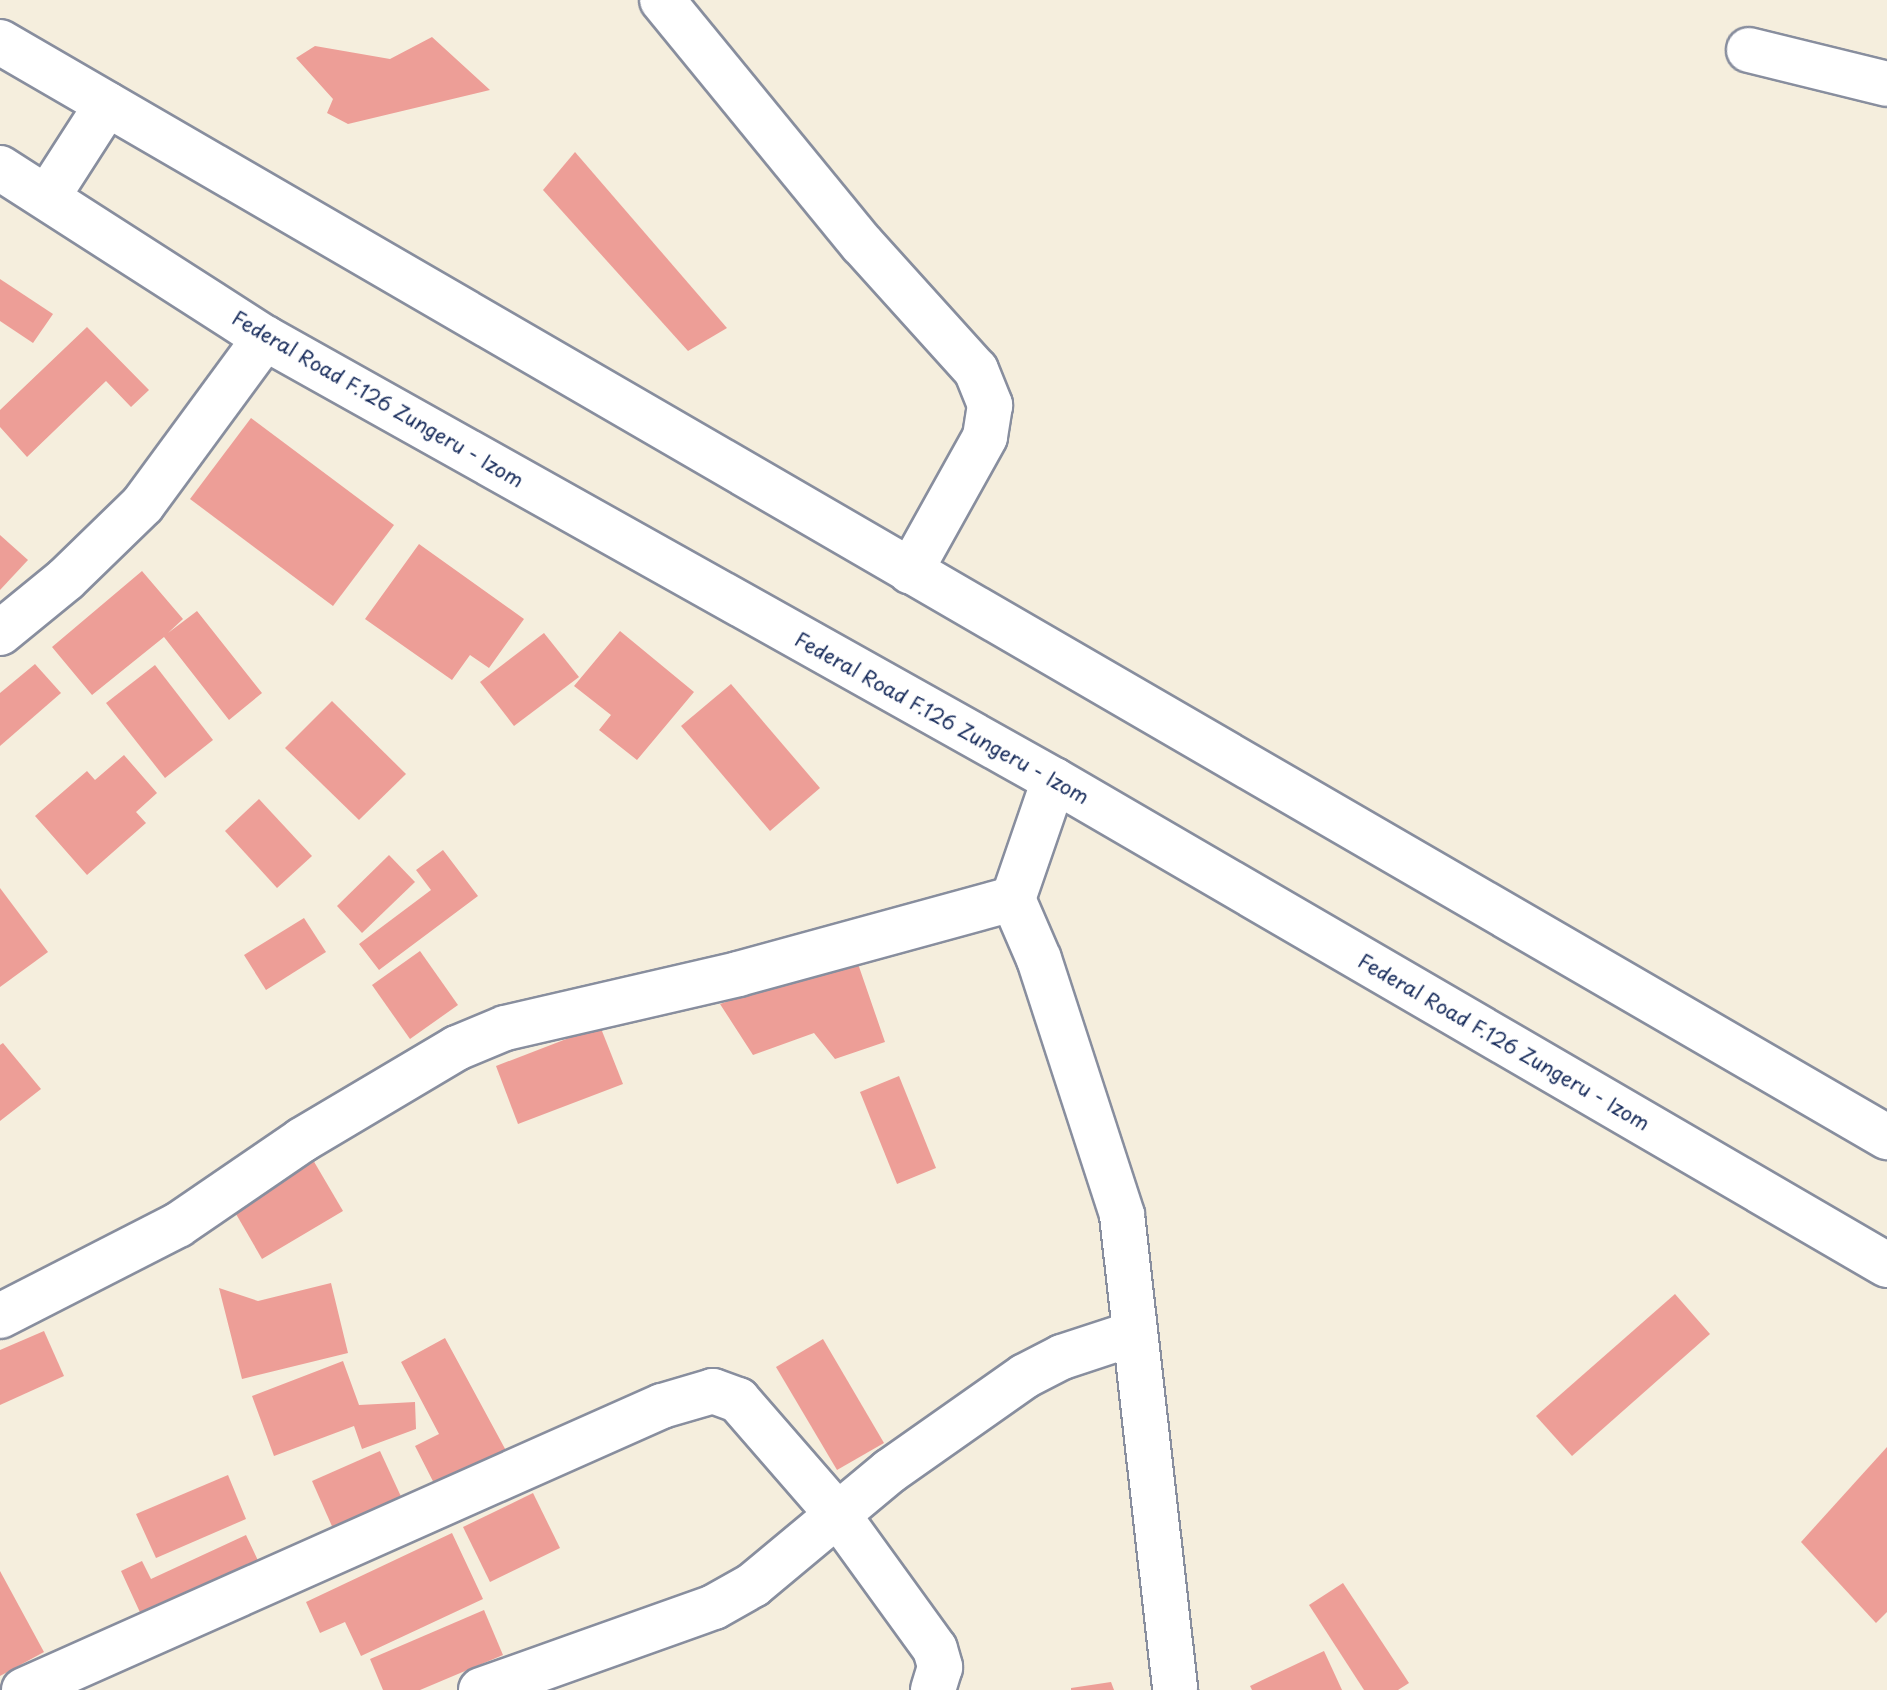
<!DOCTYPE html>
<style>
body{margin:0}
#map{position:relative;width:1887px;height:1690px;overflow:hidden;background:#f5eedd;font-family:"Playpen Sans",sans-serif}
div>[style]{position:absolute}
.building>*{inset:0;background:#ed9e97}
.roads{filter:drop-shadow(2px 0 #888e9e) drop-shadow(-2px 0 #888e9e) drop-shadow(0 2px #888e9e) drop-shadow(0 -2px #888e9e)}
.minor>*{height:44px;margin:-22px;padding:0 22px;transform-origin:22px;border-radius:22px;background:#fff}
.major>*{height:44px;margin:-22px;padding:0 22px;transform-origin:22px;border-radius:22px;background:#fff}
span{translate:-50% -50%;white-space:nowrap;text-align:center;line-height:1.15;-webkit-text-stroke:6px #fff;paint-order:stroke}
.street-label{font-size:20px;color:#1b2f5e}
</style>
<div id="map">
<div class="building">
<i style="clip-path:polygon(432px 37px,490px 90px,348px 124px,327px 113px,333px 99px,296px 58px,315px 46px,390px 59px)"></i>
<i style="clip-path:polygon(575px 152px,727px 328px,688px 351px,543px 190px)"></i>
<i style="clip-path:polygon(0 279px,53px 314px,33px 343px,0 321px)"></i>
<i style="clip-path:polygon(87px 327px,149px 390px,131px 407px,106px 381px,27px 457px,0 427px,0 410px)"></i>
<i style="clip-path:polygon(251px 418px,394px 525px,333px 606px,190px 499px)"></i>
<i style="clip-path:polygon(0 535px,28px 560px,0 590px)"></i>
<i style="clip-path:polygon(419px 544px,524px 619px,489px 668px,470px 655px,452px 680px,365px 619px)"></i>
<i style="clip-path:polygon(142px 571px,183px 619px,168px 633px,197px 611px,262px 693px,229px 720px,164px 637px,92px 695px,52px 647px)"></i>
<i style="clip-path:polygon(620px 631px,694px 692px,637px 760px,599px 730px,611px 715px,574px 686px)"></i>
<i style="clip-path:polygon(544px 633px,579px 677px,514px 726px,480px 682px)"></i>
<i style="clip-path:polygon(35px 664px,61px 693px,0 746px,0 693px)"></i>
<i style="clip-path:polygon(155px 665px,213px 740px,165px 778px,106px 703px)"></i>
<i style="clip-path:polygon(731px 684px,820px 788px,770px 831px,681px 726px)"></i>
<i style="clip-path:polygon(332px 701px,406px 774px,359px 820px,285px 748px)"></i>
<i style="clip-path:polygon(124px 755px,157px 793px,136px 812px,146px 823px,87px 875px,35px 816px,87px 771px,95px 780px)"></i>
<i style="clip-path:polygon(259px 799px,312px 856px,277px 888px,225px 831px)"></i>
<i style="clip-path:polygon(443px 850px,478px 896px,379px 970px,359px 944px,431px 890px,416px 870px)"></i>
<i style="clip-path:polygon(389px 855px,415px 882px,362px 933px,337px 906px)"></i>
<i style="clip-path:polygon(0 888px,48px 952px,0 987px)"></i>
<i style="clip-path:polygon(304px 918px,326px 952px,266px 990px,244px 955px)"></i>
<i style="clip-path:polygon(420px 951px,458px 1005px,410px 1039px,372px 985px)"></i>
<i style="clip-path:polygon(856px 958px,885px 1042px,835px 1059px,814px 1033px,753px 1055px,720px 1004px)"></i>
<i style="clip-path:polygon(600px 1026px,623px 1084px,518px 1124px,496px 1066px)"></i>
<i style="clip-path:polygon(3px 1043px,41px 1089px,0 1121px,0 1045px)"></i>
<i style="clip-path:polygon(899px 1076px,936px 1168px,897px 1184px,860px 1092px)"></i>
<i style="clip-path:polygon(306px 1148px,343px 1211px,262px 1259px,225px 1195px)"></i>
<i style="clip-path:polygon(331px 1283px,348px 1353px,242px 1379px,219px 1288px,258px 1301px)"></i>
<i style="clip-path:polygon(1675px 1294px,1710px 1334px,1572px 1456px,1536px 1416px)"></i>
<i style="clip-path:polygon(44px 1331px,64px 1376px,0 1405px,0 1350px)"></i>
<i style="clip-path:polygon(445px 1338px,510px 1458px,440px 1495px,415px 1446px,439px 1434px,401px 1362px)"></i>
<i style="clip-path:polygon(823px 1339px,884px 1443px,837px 1470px,776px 1367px)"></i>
<i style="clip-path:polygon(343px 1361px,359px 1405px,415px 1402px,416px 1429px,362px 1449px,354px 1426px,274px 1456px,252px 1396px)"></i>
<i style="clip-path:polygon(1887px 1447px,1887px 1612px,1876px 1623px,1801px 1542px)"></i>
<i style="clip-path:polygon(380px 1451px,404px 1503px,335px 1533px,312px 1481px)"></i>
<i style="clip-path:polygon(228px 1475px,246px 1519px,156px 1558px,136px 1514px)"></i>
<i style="clip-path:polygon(533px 1493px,560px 1548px,490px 1582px,463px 1527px)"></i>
<i style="clip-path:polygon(452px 1533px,483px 1599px,361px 1656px,345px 1622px,320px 1633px,306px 1602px)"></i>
<i style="clip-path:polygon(246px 1535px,261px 1567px,144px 1621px,121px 1571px,142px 1561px,151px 1579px)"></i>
<i style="clip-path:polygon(0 1571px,44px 1652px,0 1676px)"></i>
<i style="clip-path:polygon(1343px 1583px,1409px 1683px,1398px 1690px,1364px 1690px,1309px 1605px)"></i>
<i style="clip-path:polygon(484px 1610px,503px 1655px,420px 1690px,383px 1690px,370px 1659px)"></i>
<i style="clip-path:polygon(1324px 1651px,1342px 1690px,1252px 1690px,1250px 1686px)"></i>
<i style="clip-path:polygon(1111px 1682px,1114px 1690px,1071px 1690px,1071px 1688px)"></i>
</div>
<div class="roads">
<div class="minor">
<i style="left:662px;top:0;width:315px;rotate:50.7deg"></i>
<i style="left:862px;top:244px;width:170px;rotate:47.9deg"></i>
<i style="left:976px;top:370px;width:38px;rotate:68deg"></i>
<i style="left:990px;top:405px;width:32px;rotate:99deg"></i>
<i style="left:985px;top:437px;width:154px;rotate:119.1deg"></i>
<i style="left:1749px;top:50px;width:142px;rotate:13.8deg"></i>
<i style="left:0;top:633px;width:85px;rotate:-39.3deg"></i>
<i style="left:66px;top:579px;width:107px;rotate:-44.2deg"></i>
<i style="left:143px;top:504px;width:206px;rotate:-53.7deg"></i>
<i style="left:1054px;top:780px;width:126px;rotate:109deg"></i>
<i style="left:1013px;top:899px;width:65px;rotate:66.6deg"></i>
<i style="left:1039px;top:959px;width:269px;rotate:72deg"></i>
<i style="left:1122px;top:1215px;width:478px;rotate:83.6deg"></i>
<i style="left:0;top:1316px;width:200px;rotate:-27.1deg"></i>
<i style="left:178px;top:1225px;width:150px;rotate:-34.4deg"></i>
<i style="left:302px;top:1140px;width:180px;rotate:-30.7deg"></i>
<i style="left:457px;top:1048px;width:52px;rotate:-22.6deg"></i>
<i style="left:505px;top:1028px;width:239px;rotate:-13deg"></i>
<i style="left:738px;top:974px;width:285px;rotate:-15.3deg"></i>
<i style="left:24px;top:1690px;width:698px;rotate:-24deg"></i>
<i style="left:662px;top:1406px;width:53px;rotate:-16.4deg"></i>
<i style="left:713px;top:1391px;width:27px;rotate:20deg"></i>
<i style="left:738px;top:1400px;width:152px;rotate:49deg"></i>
<i style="left:838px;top:1515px;width:165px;rotate:54.1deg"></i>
<i style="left:935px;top:1649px;width:19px;rotate:74deg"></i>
<i style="left:940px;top:1667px;width:24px;rotate:107deg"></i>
<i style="left:481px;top:1690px;width:247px;rotate:-19.6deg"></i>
<i style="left:714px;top:1607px;width:45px;rotate:-29.4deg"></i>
<i style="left:753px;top:1585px;width:178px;rotate:-39.8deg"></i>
<i style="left:890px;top:1471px;width:165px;rotate:-35.1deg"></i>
<i style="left:1025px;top:1376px;width:42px;rotate:-27.2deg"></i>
<i style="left:1062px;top:1357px;width:74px;rotate:-18.2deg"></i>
</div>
<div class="major">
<i style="left:0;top:42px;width:2182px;rotate:30.13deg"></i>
<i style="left:0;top:168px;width:315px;rotate:32.7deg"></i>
<i style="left:265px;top:338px;width:904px;rotate:29.26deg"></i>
<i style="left:1054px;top:780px;width:964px;rotate:30.21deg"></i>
<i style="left:48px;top:196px;width:109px;rotate:-57.3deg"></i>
</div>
</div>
<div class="street-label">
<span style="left:378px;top:399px;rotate:30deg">Federal Road F.126 Zungeru - Izom</span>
<span style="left:942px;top:718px;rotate:29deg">Federal Road F.126 Zungeru - Izom</span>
<span style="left:1504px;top:1042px;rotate:30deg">Federal Road F.126 Zungeru - Izom</span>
</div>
</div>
